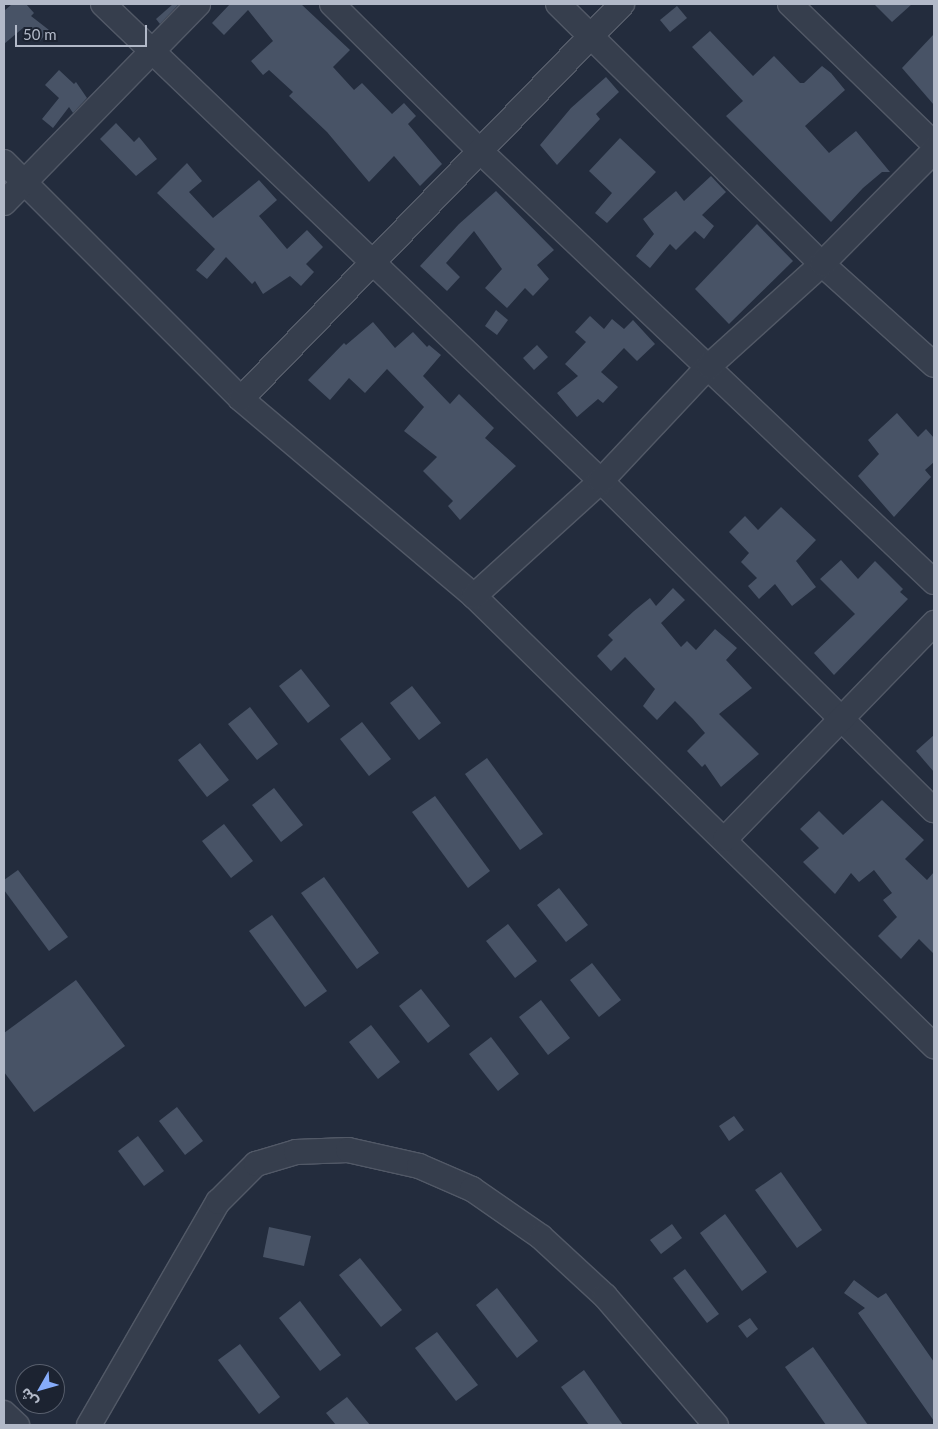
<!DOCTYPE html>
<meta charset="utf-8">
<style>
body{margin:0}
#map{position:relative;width:938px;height:1429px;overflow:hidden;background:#232c3d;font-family:Lato,"Noto Sans Arabic",sans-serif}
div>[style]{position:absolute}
.building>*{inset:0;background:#485366}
.roads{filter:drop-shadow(1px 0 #525967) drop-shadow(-1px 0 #525967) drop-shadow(0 1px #525967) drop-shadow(0 -1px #525967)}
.minor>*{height:24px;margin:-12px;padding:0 12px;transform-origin:12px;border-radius:12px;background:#363e4d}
span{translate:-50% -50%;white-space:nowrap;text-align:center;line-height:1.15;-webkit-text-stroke:4.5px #1c2331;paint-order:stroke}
.frame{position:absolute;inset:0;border:5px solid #b2b9c8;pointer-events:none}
.north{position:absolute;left:15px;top:1364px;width:50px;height:50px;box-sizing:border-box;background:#1c2331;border:1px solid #585f6d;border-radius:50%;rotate:232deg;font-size:14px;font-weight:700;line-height:20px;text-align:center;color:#b2b9c8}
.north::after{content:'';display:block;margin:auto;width:18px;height:22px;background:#86acfa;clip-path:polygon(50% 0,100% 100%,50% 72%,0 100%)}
.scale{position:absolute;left:15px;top:25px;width:132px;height:22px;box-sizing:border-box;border:2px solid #b2b9c8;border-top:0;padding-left:6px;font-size:15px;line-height:18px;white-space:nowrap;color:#b2b9c8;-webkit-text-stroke:4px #1c2331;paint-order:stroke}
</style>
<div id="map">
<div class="building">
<i style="clip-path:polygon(12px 4px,26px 4px,34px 13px,31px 16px,49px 30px,40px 41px,23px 28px,4px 44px,4px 11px)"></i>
<i style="clip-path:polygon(173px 4px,179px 4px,160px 24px,156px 19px)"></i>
<i style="clip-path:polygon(230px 4px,301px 4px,350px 50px,333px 67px,354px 90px,362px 83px,392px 114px,404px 103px,416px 116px,408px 124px,442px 164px,420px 186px,394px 156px,369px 182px,327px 132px,289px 96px,293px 92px,269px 70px,263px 75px,251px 61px,273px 41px,248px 10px,224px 35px,212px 23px)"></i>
<i style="clip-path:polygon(874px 4px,912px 4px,892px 22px)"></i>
<i style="clip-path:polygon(677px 6px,687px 18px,670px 32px,660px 20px)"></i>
<i style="clip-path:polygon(710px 31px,753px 76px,774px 56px,800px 83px,804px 83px,822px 66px,831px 73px,845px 90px,805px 126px,829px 153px,856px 131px,890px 172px,882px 172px,863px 188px,831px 222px,726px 116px,743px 101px,692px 47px)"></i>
<i style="clip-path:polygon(934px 34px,934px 105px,902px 68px)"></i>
<i style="clip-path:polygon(59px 70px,74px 84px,76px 82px,87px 98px,73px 113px,69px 107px,53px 128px,42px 119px,59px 98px,45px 85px)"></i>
<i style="clip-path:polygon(606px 77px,619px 92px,596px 114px,600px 119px,557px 165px,540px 145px,571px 108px)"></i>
<i style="clip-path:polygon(116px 123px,134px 142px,139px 137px,157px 159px,136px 176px,100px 139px)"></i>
<i style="clip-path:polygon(620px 138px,656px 172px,607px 223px,595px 213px,612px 193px,589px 171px)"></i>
<i style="clip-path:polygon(187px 163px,202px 181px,189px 192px,213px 218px,259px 180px,277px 200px,259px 216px,287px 249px,307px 230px,323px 247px,306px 264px,314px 272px,301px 286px,290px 276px,263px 294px,255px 281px,252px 284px,226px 257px,207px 279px,196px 270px,215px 249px,157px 193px)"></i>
<i style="clip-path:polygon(711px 176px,726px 192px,702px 215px,714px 226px,704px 239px,695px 231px,676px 250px,670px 244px,650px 268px,636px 256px,654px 234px,643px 219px,676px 191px,684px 201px)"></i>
<i style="clip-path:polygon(496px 191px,554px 250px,537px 265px,549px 279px,533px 296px,525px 288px,507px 308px,485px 288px,502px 269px,474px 231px,446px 263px,460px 277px,447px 291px,420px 266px,459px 224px)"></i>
<i style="clip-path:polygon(757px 224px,793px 261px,729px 324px,695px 289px)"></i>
<i style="clip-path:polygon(496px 310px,508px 320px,497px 335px,485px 326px)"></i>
<i style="clip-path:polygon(590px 316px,604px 329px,612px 319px,624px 329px,633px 320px,655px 344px,637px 361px,624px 348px,601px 372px,618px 387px,603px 403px,598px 399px,577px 417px,557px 393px,578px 376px,565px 364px,586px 342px,575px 332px)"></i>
<i style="clip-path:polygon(373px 322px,395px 348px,413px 332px,427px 347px,429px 345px,441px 355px,423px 376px,450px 404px,459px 394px,494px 428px,485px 438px,516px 466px,460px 520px,448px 506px,453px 501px,423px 471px,437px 457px,404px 431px,424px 407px,387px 369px,365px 393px,349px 378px,330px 400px,308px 380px,344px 343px,346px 345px)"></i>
<i style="clip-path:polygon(537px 345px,548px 357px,534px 370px,523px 358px)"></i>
<i style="clip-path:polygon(897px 413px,918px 437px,926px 429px,934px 438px,934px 462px,925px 470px,931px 477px,894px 517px,858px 476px,879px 454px,868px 440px)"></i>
<i style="clip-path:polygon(781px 507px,816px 540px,796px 561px,816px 587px,792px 606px,775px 584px,759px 599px,748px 586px,757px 578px,741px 562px,749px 553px,729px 532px,745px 516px,758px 530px)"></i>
<i style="clip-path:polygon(841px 560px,858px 579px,875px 561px,903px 589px,900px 592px,908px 599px,834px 675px,814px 653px,855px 614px,820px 579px)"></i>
<i style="clip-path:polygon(673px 588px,685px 600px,661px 623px,681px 647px,687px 641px,696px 650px,715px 629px,737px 648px,726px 660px,752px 688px,719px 714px,759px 754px,721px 787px,705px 764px,702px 767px,687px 751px,705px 733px,693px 719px,675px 701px,657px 720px,643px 706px,655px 689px,625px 657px,611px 671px,597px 656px,613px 640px,608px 635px,634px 611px,650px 598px,656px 606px)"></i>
<i style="clip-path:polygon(301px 669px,330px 706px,308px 723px,279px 686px)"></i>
<i style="clip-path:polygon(412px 686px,441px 723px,419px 740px,390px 703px)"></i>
<i style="clip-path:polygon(250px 707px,278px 744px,257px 760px,228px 724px)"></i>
<i style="clip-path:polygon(362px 722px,391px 759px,369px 776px,340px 739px)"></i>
<i style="clip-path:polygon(934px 735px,934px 772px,916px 751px)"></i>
<i style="clip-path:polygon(200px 743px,229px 780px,207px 797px,178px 760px)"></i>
<i style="clip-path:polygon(487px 758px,543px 834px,520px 850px,465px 774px)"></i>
<i style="clip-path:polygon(274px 788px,303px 825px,281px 842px,252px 805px)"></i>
<i style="clip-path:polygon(435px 796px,490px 871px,468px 888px,412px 812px)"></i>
<i style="clip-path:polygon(882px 800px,924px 840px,905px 859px,927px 880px,934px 872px,934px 954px,919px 939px,901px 959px,878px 936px,897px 917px,883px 900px,892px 893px,874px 870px,859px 882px,851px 873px,835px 894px,803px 862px,819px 848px,800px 829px,819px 811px,843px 835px)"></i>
<i style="clip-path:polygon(224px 824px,253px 861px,231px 878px,202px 841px)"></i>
<i style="clip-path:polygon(18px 870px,68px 937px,49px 951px,4px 890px,4px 880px)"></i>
<i style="clip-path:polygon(324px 877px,379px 953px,357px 969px,301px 893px)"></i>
<i style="clip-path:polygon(559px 888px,588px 925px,566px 942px,537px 905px)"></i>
<i style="clip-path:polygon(272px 915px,327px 991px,305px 1007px,249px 931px)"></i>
<i style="clip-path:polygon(508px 924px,537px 961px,515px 978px,486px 941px)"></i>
<i style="clip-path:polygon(592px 963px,621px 1000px,599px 1017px,570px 980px)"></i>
<i style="clip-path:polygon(76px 980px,125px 1046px,34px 1112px,4px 1072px,4px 1033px)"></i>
<i style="clip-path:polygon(421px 989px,450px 1026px,428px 1043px,399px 1006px)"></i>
<i style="clip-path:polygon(541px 1000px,570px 1038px,548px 1055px,519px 1017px)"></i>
<i style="clip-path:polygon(371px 1025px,400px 1062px,378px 1079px,349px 1042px)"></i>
<i style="clip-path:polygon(491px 1037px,519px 1074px,498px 1091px,469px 1054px)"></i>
<i style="clip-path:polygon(177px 1107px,203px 1141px,185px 1155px,159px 1121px)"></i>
<i style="clip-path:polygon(734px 1116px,744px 1130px,729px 1141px,719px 1126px)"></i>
<i style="clip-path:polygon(138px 1136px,164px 1171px,144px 1186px,118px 1151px)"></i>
<i style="clip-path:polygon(781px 1172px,822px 1230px,797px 1248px,755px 1190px)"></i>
<i style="clip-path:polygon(725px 1214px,767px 1272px,742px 1291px,700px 1233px)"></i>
<i style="clip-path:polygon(672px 1224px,682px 1238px,661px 1254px,650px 1240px)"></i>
<i style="clip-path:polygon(269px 1227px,311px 1236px,304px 1266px,263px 1257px)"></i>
<i style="clip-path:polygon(360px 1258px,402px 1310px,381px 1327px,339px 1275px)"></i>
<i style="clip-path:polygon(685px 1269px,719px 1314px,707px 1323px,673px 1278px)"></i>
<i style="clip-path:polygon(854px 1280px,878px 1298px,886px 1293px,934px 1362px,934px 1421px,858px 1313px,865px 1308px,844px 1293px)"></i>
<i style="clip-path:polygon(497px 1288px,538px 1341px,517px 1358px,476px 1305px)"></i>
<i style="clip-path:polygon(300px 1301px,341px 1355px,320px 1371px,279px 1318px)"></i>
<i style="clip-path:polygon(750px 1318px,758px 1329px,747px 1338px,738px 1326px)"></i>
<i style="clip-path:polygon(437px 1332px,478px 1385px,456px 1401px,415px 1348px)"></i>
<i style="clip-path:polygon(240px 1344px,280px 1397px,259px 1414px,218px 1360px)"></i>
<i style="clip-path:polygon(813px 1347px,868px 1425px,826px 1425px,785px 1367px)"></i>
<i style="clip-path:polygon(584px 1370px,623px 1425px,589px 1425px,561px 1387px)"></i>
<i style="clip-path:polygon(347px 1397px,370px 1425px,336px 1425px,326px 1413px)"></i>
</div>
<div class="roads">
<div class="minor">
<i style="left:103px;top:4px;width:690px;rotate:43.77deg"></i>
<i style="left:601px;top:481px;width:468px;rotate:44.7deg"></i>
<i style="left:332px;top:4px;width:209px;rotate:44.8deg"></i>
<i style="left:480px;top:151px;width:626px;rotate:43.51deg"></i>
<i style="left:558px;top:4px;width:371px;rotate:44.6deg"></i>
<i style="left:822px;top:264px;width:151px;rotate:42deg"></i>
<i style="left:790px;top:4px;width:201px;rotate:44.2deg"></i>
<i style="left:4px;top:162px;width:335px;rotate:45deg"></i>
<i style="left:241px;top:399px;width:305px;rotate:40.2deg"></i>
<i style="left:474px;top:596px;width:644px;rotate:44.37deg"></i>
<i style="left:4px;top:203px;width:278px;rotate:-45.7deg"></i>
<i style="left:241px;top:399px;width:549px;rotate:-46.03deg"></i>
<i style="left:474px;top:596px;width:171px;rotate:-42.2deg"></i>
<i style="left:601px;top:481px;width:158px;rotate:-46.8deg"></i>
<i style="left:709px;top:366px;width:152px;rotate:-42.1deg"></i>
<i style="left:822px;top:264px;width:159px;rotate:-45.3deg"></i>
<i style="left:725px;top:839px;width:301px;rotate:-45.9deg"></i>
<i style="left:4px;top:1413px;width:18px;rotate:43deg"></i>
<i style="left:89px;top:1425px;width:258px;rotate:-60deg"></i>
<i style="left:218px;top:1202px;width:54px;rotate:-45deg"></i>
<i style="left:256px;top:1164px;width:42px;rotate:-16.7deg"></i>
<i style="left:296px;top:1152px;width:52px;rotate:-2.2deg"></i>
<i style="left:348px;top:1150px;width:73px;rotate:12.7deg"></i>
<i style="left:419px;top:1166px;width:58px;rotate:23.5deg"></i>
<i style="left:472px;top:1189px;width:84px;rotate:34.8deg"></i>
<i style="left:541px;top:1237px;width:87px;rotate:42.7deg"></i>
<i style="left:605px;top:1296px;width:170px;rotate:49.3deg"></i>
</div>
</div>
<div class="frame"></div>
<div class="north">ش</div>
<div class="scale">50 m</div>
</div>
